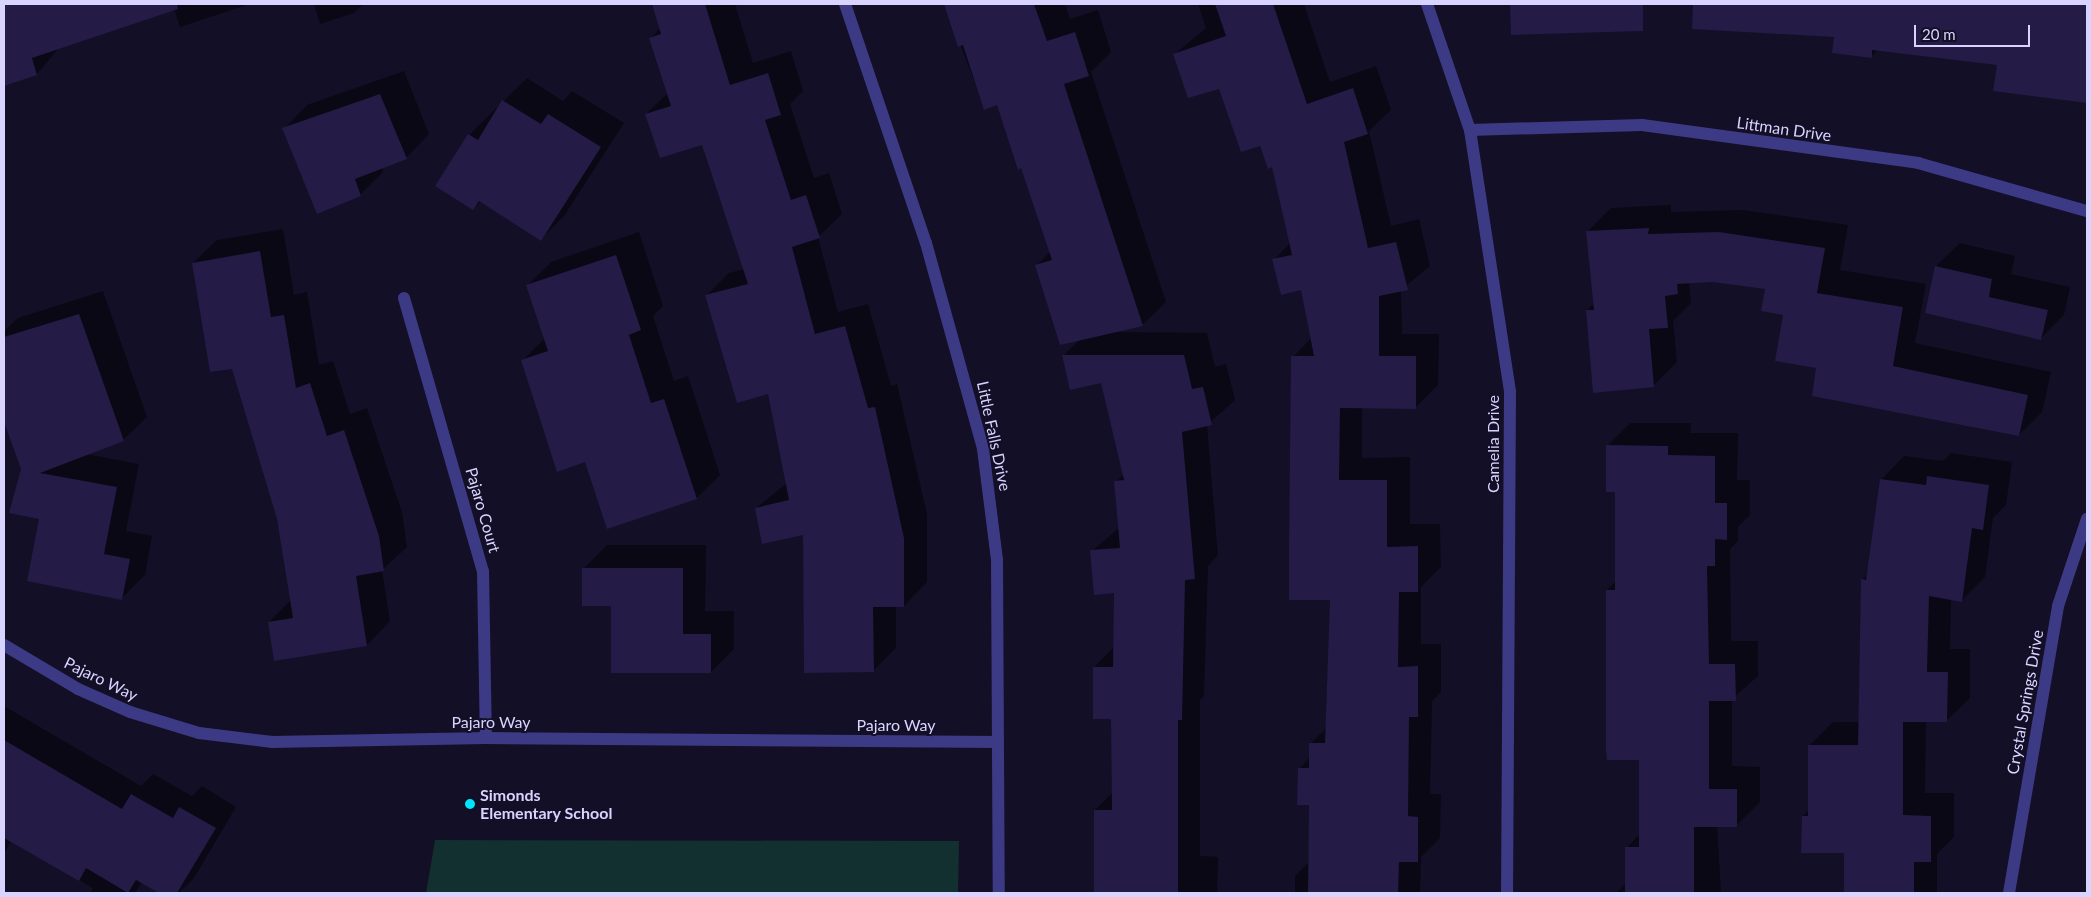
<!DOCTYPE html>
<style>
body{margin:0}
#map{position:relative;width:2091px;height:897px;overflow:hidden;background:#130f26;font-family:Lato,sans-serif}
div>[style]{position:absolute}
.green>*{inset:0;background:#12302f}
.shadow>*{inset:0;background:#0007}
.building>*{inset:0;background:#241b47}
.street>*{height:12px;margin:-6px;padding:0 6px;transform-origin:6px;border-radius:6px;background:#3d3a85}
.dots>*{width:14px;height:14px;translate:-50% -50%;box-sizing:border-box;border:2px solid #130f26;border-radius:50%}
span{translate:-50% -50%;white-space:nowrap;text-align:center;line-height:1.15;-webkit-text-stroke:4px #130f26;paint-order:stroke}
.street-label{font-size:16px;color:#d9d4ff}
.poi-label{font-size:16px;color:#d9d4ff;font-weight:700}
.left{translate:0 -50%;text-align:left}
.frame{position:absolute;inset:0;border:5px solid #d9d4ff;pointer-events:none}
.scale{position:absolute;left:1914px;top:25px;width:116px;height:22px;box-sizing:border-box;border:2px solid #d9d4ff;border-top:0;padding-left:6px;font-size:15px;line-height:18px;white-space:nowrap;color:#d9d4ff;-webkit-text-stroke:4px #130f26;paint-order:stroke}
</style>
<div id="map">
<div class="green">
<i style="clip-path:polygon(435px 840px,959px 841px,958px 893px,426px 893px)"></i>
</div>
<div class="shadow">
<i style="clip-path:polygon(4px 4px,250px 4px,180px 27px,174px 9px,59px 48px,37px 74px,4px 84px)"></i>
<i style="clip-path:polygon(314px 4px,363px 4px,354px 13px,320px 24px)"></i>
<i style="clip-path:polygon(652px 4px,735px 4px,753px 63px,791px 51px,803px 91px,790px 104px,814px 178px,829px 173px,842px 214px,818px 237px,838px 312px,868px 304px,891px 386px,897px 384px,927px 514px,927px 582px,904px 606px,896px 606px,896px 648px,873px 671px,805px 534px,756px 508px,787px 483px,769px 392px,706px 296px,729px 273px,744px 269px,703px 144px,646px 114px,668px 93px,651px 38px,660px 28px)"></i>
<i style="clip-path:polygon(945px 4px,1065px 4px,1070px 19px,1098px 10px,1111px 52px,1091px 72px,1166px 302px,1142px 325px,1115px 332px,1207px 333px,1215px 367px,1226px 364px,1235px 400px,1207px 425px,1218px 555px,1208px 566px,1204px 696px,1200px 700px,1200px 856px,1218px 857px,1217px 893px,1095px 893px,1095px 810px,1113px 792px,1112px 718px,1094px 667px,1114px 647px,1115px 592px,1092px 551px,1120px 527px,1116px 482px,1124px 474px,1102px 382px,1064px 355px,1080px 339px,1036px 266px,1050px 252px,1022px 167px,998px 104px,985px 109px)"></i>
<i style="clip-path:polygon(1198px 4px,1304px 4px,1330px 82px,1376px 66px,1391px 110px,1369px 131px,1391px 226px,1419px 219px,1430px 266px,1401px 290px,1402px 334px,1439px 334px,1438px 385px,1415px 408px,1362px 407px,1362px 458px,1410px 457px,1410px 524px,1440px 524px,1441px 567px,1421px 587px,1421px 644px,1441px 644px,1441px 692px,1432px 701px,1430px 794px,1441px 794px,1440px 838px,1421px 857px,1420px 893px,1295px 893px,1295px 876px,1309px 862px,1310px 804px,1299px 769px,1310px 757px,1311px 743px,1327px 727px,1330px 664px,1331px 599px,1293px 357px,1312px 337px,1302px 289px,1274px 260px,1290px 243px,1273px 166px,1219px 87px,1175px 54px,1206px 28px)"></i>
<i style="clip-path:polygon(1511px 4px,1637px 4px,1637px 7px,1512px 33px)"></i>
<i style="clip-path:polygon(1743px 4px,2087px 4px,2087px 103px,1995px 90px,1999px 64px,1879px 49px,1871px 57px,1836px 36px,1742px 30px)"></i>
<i style="clip-path:polygon(404px 71px,429px 134px,406px 158px,382px 167px,383px 172px,360px 195px,284px 129px,307px 105px)"></i>
<i style="clip-path:polygon(527px 78px,563px 101px,572px 91px,624px 123px,564px 216px,541px 239px,481px 201px,473px 209px,437px 186px,469px 135px)"></i>
<i style="clip-path:polygon(1671px 205px,1671px 212px,1743px 210px,1848px 225px,1840px 270px,1926px 284px,1915px 343px,2051px 372px,2042px 412px,2019px 435px,1818px 367px,1766px 287px,1713px 281px,1689px 282px,1691px 303px,1673px 321px,1677px 362px,1653px 386px,1587px 310px,1595px 303px,1588px 231px,1611px 208px)"></i>
<i style="clip-path:polygon(283px 229px,294px 295px,307px 292px,319px 365px,333px 361px,350px 414px,367px 408px,402px 512px,407px 547px,382px 570px,390px 621px,367px 645px,269px 622px,291px 600px,278px 519px,233px 367px,193px 263px,217px 240px)"></i>
<i style="clip-path:polygon(639px 232px,663px 306px,653px 316px,674px 381px,688px 376px,720px 475px,697px 498px,586px 461px,522px 361px,545px 338px,527px 286px,551px 262px)"></i>
<i style="clip-path:polygon(1960px 243px,2015px 256px,2011px 274px,2070px 287px,2064px 315px,2041px 338px,1936px 266px)"></i>
<i style="clip-path:polygon(103px 291px,147px 417px,123px 440px,86px 454px,139px 464px,126px 531px,152px 536px,145px 575px,122px 598px,41px 518px,4px 418px,4px 391px,10px 384px,4px 367px,4px 331px,18px 318px)"></i>
<i style="clip-path:polygon(1630px 423px,1691px 423px,1690px 433px,1738px 433px,1737px 480px,1750px 480px,1750px 515px,1738px 527px,1738px 541px,1730px 549px,1731px 641px,1758px 641px,1758px 676px,1732px 699px,1732px 766px,1760px 767px,1760px 802px,1736px 826px,1717px 826px,1721px 893px,1616px 893px,1626px 883px,1626px 848px,1640px 834px,1640px 759px,1607px 590px,1616px 581px,1616px 490px,1607px 446px)"></i>
<i style="clip-path:polygon(1951px 453px,2012px 462px,2006px 505px,1993px 518px,1985px 577px,1962px 600px,1951px 599px,1950px 649px,1970px 649px,1970px 698px,1946px 721px,1926px 721px,1925px 793px,1954px 793px,1954px 837px,1937px 854px,1937px 893px,1845px 893px,1845px 852px,1803px 816px,1809px 810px,1810px 745px,1833px 722px,1860px 722px,1862px 580px,1868px 574px,1881px 480px,1904px 456px,1943px 461px)"></i>
<i style="clip-path:polygon(607px 545px,706px 545px,705px 611px,734px 611px,734px 649px,711px 672px,612px 604px,583px 569px)"></i>
<i style="clip-path:polygon(4px 706px,141px 786px,153px 774px,192px 796px,202px 786px,236px 807px,194px 878px,179px 893px,161px 893px,142px 882px,135px 893px,90px 893px,93px 888px,11px 841px,4px 854px)"></i>
</div>
<div class="building">
<i style="clip-path:polygon(4px 4px,177px 4px,178px 9px,32px 58px,37px 75px,4px 86px)"></i>
<i style="clip-path:polygon(652px 4px,705px 4px,730px 85px,768px 73px,781px 115px,765px 120px,791px 200px,806px 195px,820px 238px,792px 247px,815px 334px,845px 326px,868px 408px,875px 407px,904px 538px,904px 607px,873px 607px,874px 672px,804px 673px,803px 535px,762px 544px,755px 508px,789px 500px,768px 394px,737px 403px,705px 295px,748px 284px,702px 145px,660px 158px,645px 114px,671px 106px,649px 38px,661px 34px)"></i>
<i style="clip-path:polygon(944px 4px,1034px 4px,1047px 41px,1075px 32px,1089px 76px,1064px 84px,1143px 326px,1060px 345px,1035px 265px,1052px 260px,1021px 168px,1018px 170px,997px 105px,984px 110px,963px 45px,958px 47px)"></i>
<i style="clip-path:polygon(1215px 4px,1273px 4px,1307px 104px,1353px 88px,1368px 134px,1344px 142px,1368px 248px,1396px 242px,1408px 290px,1379px 296px,1379px 356px,1416px 356px,1416px 409px,1340px 408px,1339px 480px,1387px 480px,1387px 547px,1418px 546px,1418px 592px,1399px 592px,1398px 667px,1418px 666px,1418px 717px,1409px 717px,1408px 816px,1418px 817px,1418px 862px,1399px 862px,1398px 893px,1308px 893px,1309px 805px,1297px 805px,1298px 768px,1309px 768px,1309px 743px,1325px 743px,1330px 600px,1289px 600px,1289px 550px,1291px 356px,1314px 356px,1301px 290px,1281px 295px,1272px 259px,1292px 255px,1272px 167px,1268px 169px,1260px 146px,1241px 152px,1219px 89px,1188px 98px,1173px 54px,1226px 36px)"></i>
<i style="clip-path:polygon(1510px 4px,1643px 4px,1643px 31px,1511px 35px)"></i>
<i style="clip-path:polygon(1693px 4px,2087px 4px,2087px 103px,1993px 91px,1997px 65px,1872px 50px,1872px 58px,1832px 53px,1834px 37px,1692px 29px)"></i>
<i style="clip-path:polygon(380px 94px,407px 159px,355px 179px,361px 196px,317px 214px,282px 128px)"></i>
<i style="clip-path:polygon(502px 100px,541px 124px,548px 114px,601px 147px,541px 241px,479px 201px,473px 210px,435px 186px,468px 134px,478px 140px)"></i>
<i style="clip-path:polygon(1649px 228px,1648px 234px,1719px 232px,1825px 248px,1817px 293px,1903px 307px,1893px 366px,2028px 395px,2019px 436px,1812px 396px,1816px 368px,1775px 361px,1783px 315px,1761px 311px,1765px 289px,1713px 282px,1677px 284px,1678px 294px,1665px 296px,1668px 328px,1649px 329px,1654px 387px,1593px 393px,1586px 310px,1594px 310px,1586px 231px)"></i>
<i style="clip-path:polygon(260px 251px,271px 317px,284px 315px,296px 388px,310px 383px,327px 436px,344px 430px,379px 536px,384px 571px,356px 576px,367px 646px,274px 661px,268px 622px,293px 618px,277px 519px,232px 369px,210px 372px,192px 263px)"></i>
<i style="clip-path:polygon(616px 255px,641px 330px,629px 335px,651px 403px,664px 399px,697px 499px,607px 529px,585px 462px,557px 472px,521px 360px,548px 351px,526px 285px)"></i>
<i style="clip-path:polygon(1935px 266px,1992px 279px,1989px 297px,2048px 310px,2041px 340px,1925px 313px)"></i>
<i style="clip-path:polygon(79px 314px,124px 441px,40px 473px,117px 487px,104px 554px,130px 559px,122px 600px,27px 581px,39px 519px,9px 513px,21px 469px,4px 422px,4px 337px)"></i>
<i style="clip-path:polygon(1062px 355px,1184px 355px,1192px 389px,1203px 387px,1212px 425px,1182px 432px,1195px 579px,1185px 580px,1182px 720px,1178px 720px,1178px 893px,1094px 893px,1094px 810px,1112px 810px,1111px 719px,1093px 719px,1093px 667px,1113px 667px,1114px 593px,1094px 595px,1090px 550px,1120px 548px,1114px 481px,1124px 480px,1101px 383px,1070px 390px)"></i>
<i style="clip-path:polygon(1606px 445px,1668px 446px,1668px 455px,1715px 456px,1715px 503px,1727px 503px,1727px 540px,1715px 539px,1715px 566px,1707px 566px,1709px 664px,1735px 664px,1736px 701px,1709px 701px,1709px 789px,1737px 789px,1737px 827px,1694px 827px,1694px 893px,1625px 893px,1625px 847px,1639px 847px,1639px 760px,1607px 760px,1606px 751px,1606px 590px,1615px 590px,1615px 492px,1606px 492px)"></i>
<i style="clip-path:polygon(1927px 476px,1989px 485px,1983px 530px,1972px 528px,1962px 602px,1929px 596px,1927px 672px,1948px 672px,1947px 722px,1903px 722px,1903px 815px,1931px 816px,1931px 862px,1914px 862px,1914px 893px,1844px 893px,1844px 853px,1801px 853px,1802px 816px,1808px 816px,1808px 745px,1858px 745px,1861px 579px,1866px 580px,1880px 479px,1926px 485px)"></i>
<i style="clip-path:polygon(582px 568px,683px 568px,683px 634px,711px 634px,711px 673px,611px 673px,611px 606px,582px 606px)"></i>
<i style="clip-path:polygon(4px 740px,122px 809px,131px 794px,173px 818px,179px 807px,216px 828px,177px 893px,159px 893px,136px 880px,128px 893px,86px 868px,79px 881px,4px 838px)"></i>
</div>
<div class="street">
<i style="left:845px;top:4px;width:252px;rotate:71.3deg"></i>
<i style="left:926px;top:243px;width:214px;rotate:74.5deg"></i>
<i style="left:983px;top:449px;width:112px;rotate:82.8deg"></i>
<i style="left:997px;top:560px;width:333px;rotate:89.7deg"></i>
<i style="left:1427px;top:4px;width:133px;rotate:71.2deg"></i>
<i style="left:1470px;top:130px;width:265px;rotate:81.3deg"></i>
<i style="left:1510px;top:392px;width:501px;rotate:90.34deg"></i>
<i style="left:1470px;top:130px;width:172px;rotate:-1.7deg"></i>
<i style="left:1642px;top:125px;width:279px;rotate:7.8deg"></i>
<i style="left:1918px;top:163px;width:176px;rotate:15.9deg"></i>
<i style="left:404px;top:298px;width:284px;rotate:73.9deg"></i>
<i style="left:483px;top:571px;width:167px;rotate:89deg"></i>
<i style="left:4px;top:645px;width:86px;rotate:30.7deg"></i>
<i style="left:78px;top:689px;width:57px;rotate:23.9deg"></i>
<i style="left:130px;top:712px;width:72px;rotate:16.9deg"></i>
<i style="left:199px;top:733px;width:74px;rotate:7deg"></i>
<i style="left:272px;top:742px;width:214px;rotate:-1.1deg"></i>
<i style="left:486px;top:738px;width:512px;rotate:0.45deg"></i>
<i style="left:2009px;top:893px;width:291px;rotate:-80.3deg"></i>
<i style="left:2058px;top:606px;width:92px;rotate:-71.6deg"></i>
</div>
<div class="dots">
<i style="left:470px;top:804px;background:#00e5ff"></i>
</div>
<div class="street-label">
<span style="left:1784px;top:129px;rotate:8deg">Littman Drive</span>
<span style="left:994px;top:436px;rotate:78deg">Little Falls Drive</span>
<span style="left:1493px;top:444px;rotate:-90deg">Camelia Drive</span>
<span style="left:483px;top:510px;rotate:74deg">Pajaro Court</span>
<span style="left:101px;top:679px;rotate:26deg">Pajaro Way</span>
<span style="left:2025px;top:702px;rotate:-80deg">Crystal Springs Drive</span>
<span style="left:491px;top:722px">Pajaro Way</span>
<span style="left:896px;top:725px">Pajaro Way</span>
</div>
<div class="poi-label">
<span class="left" style="left:480px;top:804px">Simonds<br>Elementary School</span>
</div>
<div class="frame"></div>
<div class="scale">20 m</div>
</div>
